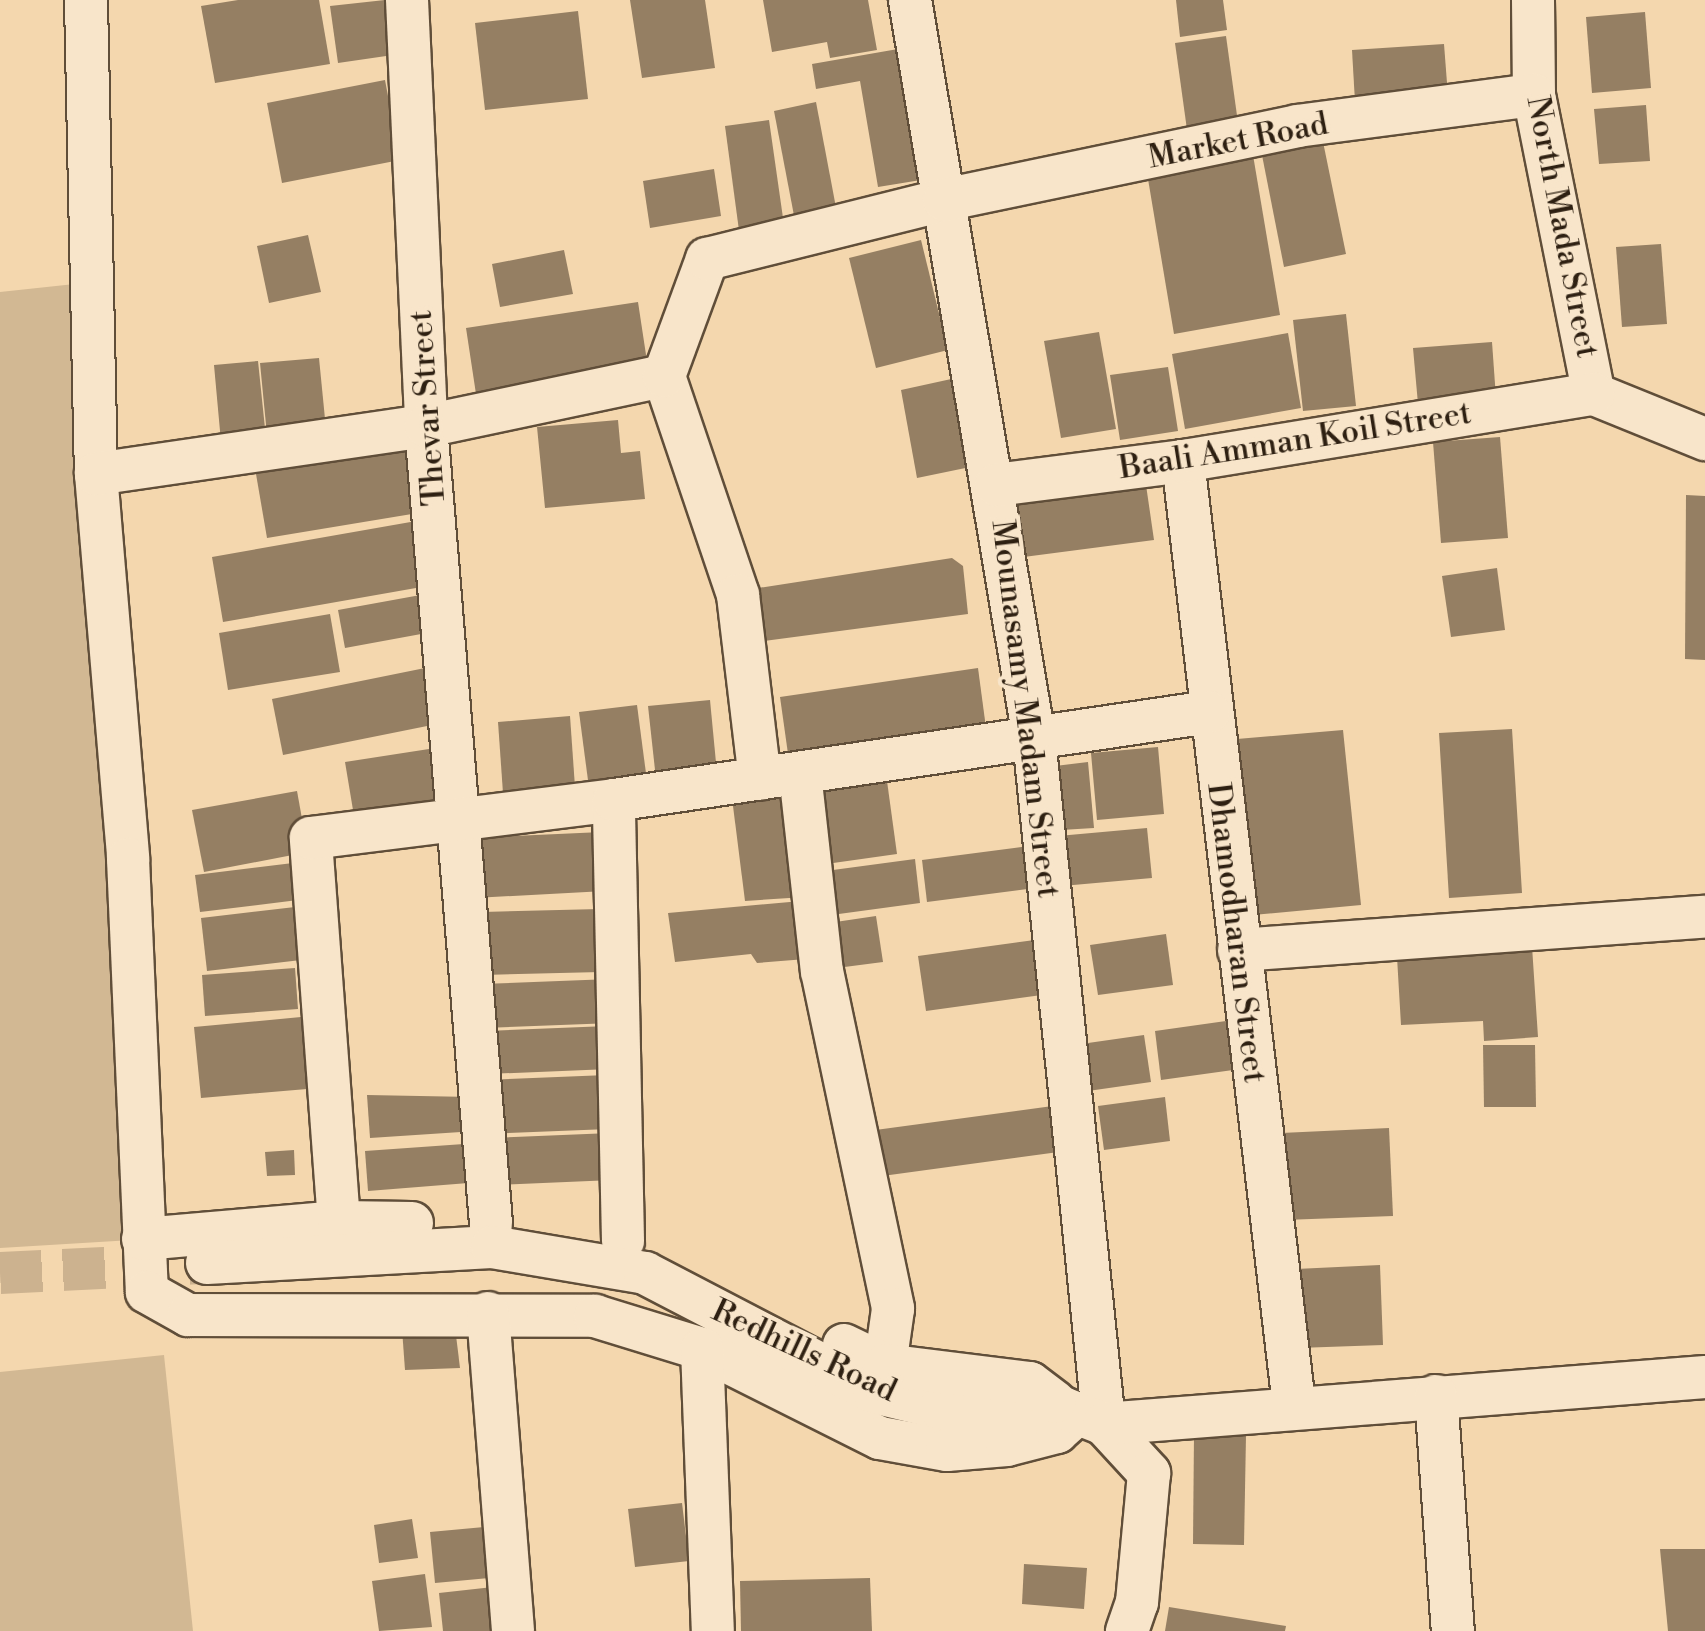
<!DOCTYPE html>
<style>
body{margin:0}
#map{position:relative;width:1705px;height:1631px;overflow:hidden;background:#f4d7ae;font-family:"Libre Bodoni",serif}
div>[style]{position:absolute}
.green>*{inset:0;background:#d2b893}
.building>*{inset:0;background:#957f63}
.minor-tunnel>*{height:42px;margin-top:-21px;transform-origin:0;background:repeating-linear-gradient(90deg,#ccb28f 0 42px,transparent 0 63px)}
.roads{filter:drop-shadow(2px 0 #604e39) drop-shadow(-2px 0 #604e39) drop-shadow(0 2px #604e39) drop-shadow(0 -2px #604e39)}
.minor>*{height:42px;margin:-21px;padding:0 21px;transform-origin:21px;border-radius:21px;background:#f8e5ca}
span{translate:-50% -50%;white-space:nowrap;text-align:center;line-height:1.15;-webkit-text-stroke:8px #f8e5ca;paint-order:stroke}
.street-label{font-size:32px;color:#2e2012}
</style>
<div id="map">
<div class="green">
<i style="clip-path:polygon(84px 283px,132px 1240px,0 1248px,0 292px)"></i>
<i style="clip-path:polygon(164px 1355px,193px 1631px,0 1631px,0 1372px)"></i>
</div>
<div class="building">
<i style="clip-path:polygon(238px 0,319px 0,330px 64px,215px 83px,201px 6px)"></i>
<i style="clip-path:polygon(385px 0,393px 55px,338px 63px,330px 6px)"></i>
<i style="clip-path:polygon(630px 0,705px 0,715px 68px,642px 78px)"></i>
<i style="clip-path:polygon(763px 0,868px 0,877px 50px,830px 58px,827px 42px,772px 52px)"></i>
<i style="clip-path:polygon(1176px 0,1223px 0,1227px 30px,1180px 37px)"></i>
<i style="clip-path:polygon(578px 11px,588px 99px,485px 110px,475px 23px)"></i>
<i style="clip-path:polygon(1645px 12px,1651px 88px,1592px 93px,1586px 17px)"></i>
<i style="clip-path:polygon(1226px 36px,1239px 130px,1188px 137px,1175px 43px)"></i>
<i style="clip-path:polygon(1444px 44px,1448px 96px,1355px 102px,1352px 50px)"></i>
<i style="clip-path:polygon(898px 49px,921px 180px,878px 187px,860px 81px,816px 89px,812px 64px)"></i>
<i style="clip-path:polygon(385px 80px,400px 160px,282px 183px,267px 103px)"></i>
<i style="clip-path:polygon(816px 102px,838px 218px,796px 226px,774px 111px)"></i>
<i style="clip-path:polygon(1646px 105px,1650px 161px,1599px 164px,1594px 109px)"></i>
<i style="clip-path:polygon(769px 120px,785px 232px,740px 238px,725px 126px)"></i>
<i style="clip-path:polygon(1321px 132px,1346px 254px,1284px 267px,1260px 145px)"></i>
<i style="clip-path:polygon(1253px 155px,1280px 315px,1174px 334px,1147px 173px)"></i>
<i style="clip-path:polygon(714px 169px,721px 216px,650px 228px,643px 181px)"></i>
<i style="clip-path:polygon(308px 235px,321px 292px,269px 303px,257px 246px)"></i>
<i style="clip-path:polygon(921px 240px,948px 350px,876px 368px,849px 258px)"></i>
<i style="clip-path:polygon(1661px 244px,1667px 324px,1622px 327px,1616px 247px)"></i>
<i style="clip-path:polygon(564px 250px,573px 294px,500px 307px,492px 264px)"></i>
<i style="clip-path:polygon(638px 302px,648px 368px,476px 394px,466px 328px)"></i>
<i style="clip-path:polygon(1346px 314px,1356px 406px,1303px 411px,1293px 320px)"></i>
<i style="clip-path:polygon(1099px 332px,1116px 429px,1061px 438px,1044px 341px)"></i>
<i style="clip-path:polygon(1288px 333px,1301px 408px,1185px 429px,1172px 354px)"></i>
<i style="clip-path:polygon(1492px 342px,1496px 398px,1418px 404px,1413px 348px)"></i>
<i style="clip-path:polygon(319px 358px,326px 429px,267px 435px,260px 363px)"></i>
<i style="clip-path:polygon(258px 361px,266px 438px,221px 442px,214px 365px)"></i>
<i style="clip-path:polygon(1168px 367px,1178px 431px,1120px 440px,1110px 375px)"></i>
<i style="clip-path:polygon(965px 376px,980px 465px,917px 478px,901px 390px)"></i>
<i style="clip-path:polygon(618px 420px,621px 453px,640px 451px,645px 499px,545px 508px,537px 427px)"></i>
<i style="clip-path:polygon(1500px 437px,1508px 538px,1441px 543px,1433px 442px)"></i>
<i style="clip-path:polygon(419px 447px,430px 511px,267px 538px,256px 474px)"></i>
<i style="clip-path:polygon(1145px 478px,1154px 540px,1016px 558px,1007px 497px)"></i>
<i style="clip-path:polygon(1686px 495px,1705px 496px,1705px 660px,1685px 659px)"></i>
<i style="clip-path:polygon(422px 520px,433px 585px,223px 622px,212px 557px)"></i>
<i style="clip-path:polygon(952px 558px,963px 566px,968px 614px,764px 641px,758px 588px)"></i>
<i style="clip-path:polygon(1497px 568px,1505px 630px,1451px 637px,1442px 576px)"></i>
<i style="clip-path:polygon(426px 594px,432px 632px,345px 648px,338px 610px)"></i>
<i style="clip-path:polygon(330px 614px,340px 672px,228px 690px,219px 633px)"></i>
<i style="clip-path:polygon(430px 667px,442px 723px,283px 755px,272px 699px)"></i>
<i style="clip-path:polygon(978px 668px,986px 728px,789px 761px,780px 697px)"></i>
<i style="clip-path:polygon(710px 700px,717px 773px,656px 779px,648px 706px)"></i>
<i style="clip-path:polygon(637px 705px,647px 781px,589px 788px,579px 712px)"></i>
<i style="clip-path:polygon(570px 716px,575px 787px,503px 793px,498px 722px)"></i>
<i style="clip-path:polygon(1512px 729px,1522px 893px,1449px 898px,1439px 733px)"></i>
<i style="clip-path:polygon(1343px 730px,1361px 905px,1253px 915px,1237px 739px)"></i>
<i style="clip-path:polygon(1158px 747px,1164px 814px,1097px 820px,1091px 753px)"></i>
<i style="clip-path:polygon(429px 749px,437px 803px,354px 816px,345px 762px)"></i>
<i style="clip-path:polygon(1088px 762px,1094px 828px,1061px 830px,1055px 766px)"></i>
<i style="clip-path:polygon(887px 781px,897px 854px,819px 865px,809px 791px)"></i>
<i style="clip-path:polygon(794px 790px,805px 897px,745px 901px,732px 798px)"></i>
<i style="clip-path:polygon(297px 791px,308px 852px,204px 872px,192px 810px)"></i>
<i style="clip-path:polygon(1147px 828px,1152px 878px,1062px 886px,1058px 836px)"></i>
<i style="clip-path:polygon(602px 832px,605px 891px,474px 898px,470px 838px)"></i>
<i style="clip-path:polygon(1029px 846px,1035px 888px,927px 902px,922px 860px)"></i>
<i style="clip-path:polygon(915px 859px,920px 903px,824px 916px,818px 872px)"></i>
<i style="clip-path:polygon(293px 863px,298px 900px,200px 912px,195px 875px)"></i>
<i style="clip-path:polygon(801px 901px,806px 959px,757px 963px,751px 954px,675px 962px,668px 913px)"></i>
<i style="clip-path:polygon(295px 907px,301px 960px,207px 971px,201px 918px)"></i>
<i style="clip-path:polygon(600px 909px,601px 972px,483px 975px,482px 912px)"></i>
<i style="clip-path:polygon(876px 916px,883px 962px,829px 969px,822px 924px)"></i>
<i style="clip-path:polygon(1531px 931px,1538px 1037px,1484px 1041px,1483px 1021px,1401px 1025px,1396px 940px)"></i>
<i style="clip-path:polygon(1166px 934px,1173px 985px,1098px 995px,1090px 945px)"></i>
<i style="clip-path:polygon(1042px 939px,1049px 994px,926px 1011px,918px 956px)"></i>
<i style="clip-path:polygon(295px 968px,298px 1009px,205px 1016px,202px 975px)"></i>
<i style="clip-path:polygon(611px 979px,613px 1023px,484px 1028px,481px 984px)"></i>
<i style="clip-path:polygon(301px 1017px,307px 1089px,201px 1098px,194px 1027px)"></i>
<i style="clip-path:polygon(1226px 1021px,1233px 1070px,1161px 1080px,1155px 1031px)"></i>
<i style="clip-path:polygon(608px 1026px,610px 1069px,488px 1074px,486px 1031px)"></i>
<i style="clip-path:polygon(1144px 1035px,1151px 1082px,1088px 1091px,1081px 1044px)"></i>
<i style="clip-path:polygon(1483px 1045px,1535px 1045px,1536px 1107px,1484px 1107px)"></i>
<i style="clip-path:polygon(607px 1075px,609px 1129px,484px 1134px,482px 1080px)"></i>
<i style="clip-path:polygon(367px 1095px,472px 1097px,476px 1131px,370px 1138px)"></i>
<i style="clip-path:polygon(1165px 1097px,1170px 1141px,1104px 1150px,1098px 1106px)"></i>
<i style="clip-path:polygon(1060px 1105px,1066px 1151px,875px 1177px,868px 1131px)"></i>
<i style="clip-path:polygon(1389px 1128px,1393px 1216px,1284px 1220px,1281px 1133px)"></i>
<i style="clip-path:polygon(611px 1133px,613px 1180px,493px 1185px,491px 1138px)"></i>
<i style="clip-path:polygon(478px 1143px,481px 1182px,368px 1191px,365px 1151px)"></i>
<i style="clip-path:polygon(294px 1150px,295px 1175px,267px 1176px,265px 1152px)"></i>
<i style="clip-path:polygon(1380px 1265px,1383px 1345px,1298px 1348px,1296px 1269px)"></i>
<i style="clip-path:polygon(455px 1327px,460px 1368px,405px 1370px,402px 1329px)"></i>
<i style="clip-path:polygon(1194px 1434px,1246px 1435px,1244px 1545px,1193px 1544px)"></i>
<i style="clip-path:polygon(682px 1503px,689px 1561px,635px 1567px,628px 1509px)"></i>
<i style="clip-path:polygon(412px 1519px,418px 1558px,379px 1563px,374px 1525px)"></i>
<i style="clip-path:polygon(495px 1526px,500px 1577px,435px 1583px,430px 1532px)"></i>
<i style="clip-path:polygon(1660px 1549px,1705px 1549px,1705px 1631px,1668px 1631px)"></i>
<i style="clip-path:polygon(1024px 1564px,1087px 1568px,1084px 1609px,1022px 1604px)"></i>
<i style="clip-path:polygon(425px 1574px,432px 1627px,379px 1631px,372px 1581px)"></i>
<i style="clip-path:polygon(870px 1578px,872px 1631px,741px 1631px,740px 1581px)"></i>
<i style="clip-path:polygon(502px 1586px,506px 1631px,443px 1631px,439px 1593px)"></i>
<i style="clip-path:polygon(1169px 1607px,1286px 1626px,1285px 1631px,1165px 1631px)"></i>
</div>
<div class="minor-tunnel">
<i style="left:0;top:1273px;width:207px;rotate:-2.8deg"></i>
</div>
<div class="roads">
<div class="minor">
<i style="left:86px;top:0;width:474px;rotate:88.8deg"></i>
<i style="left:96px;top:474px;width:386px;rotate:85.2deg"></i>
<i style="left:128px;top:859px;width:433px;rotate:87.5deg"></i>
<i style="left:147px;top:1292px;width:47px;rotate:29.3deg"></i>
<i style="left:188px;top:1315px;width:407px;rotate:0.1deg"></i>
<i style="left:595px;top:1316px;width:112px;rotate:17.1deg"></i>
<i style="left:702px;top:1349px;width:199px;rotate:26.6deg"></i>
<i style="left:880px;top:1438px;width:68px;rotate:10.2deg"></i>
<i style="left:947px;top:1450px;width:60px;rotate:-4.8deg"></i>
<i style="left:1007px;top:1445px;width:52px;rotate:-14.6deg"></i>
<i style="left:1057px;top:1432px;width:27px;rotate:-42deg"></i>
<i style="left:407px;top:0;width:426px;rotate:87.4deg"></i>
<i style="left:426px;top:426px;width:801px;rotate:85.34deg"></i>
<i style="left:910px;top:0;width:748px;rotate:80.46deg"></i>
<i style="left:1034px;top:738px;width:690px;rotate:84.17deg"></i>
<i style="left:1104px;top:1424px;width:67px;rotate:47.4deg"></i>
<i style="left:1149px;top:1473px;width:130px;rotate:95.3deg"></i>
<i style="left:1137px;top:1602px;width:31px;rotate:109deg"></i>
<i style="left:1533px;top:0;width:95px;rotate:89.4deg"></i>
<i style="left:1534px;top:95px;width:305px;rotate:78.7deg"></i>
<i style="left:664px;top:376px;width:231px;rotate:71.3deg"></i>
<i style="left:738px;top:595px;width:185px;rotate:83.2deg"></i>
<i style="left:1594px;top:394px;width:120px;rotate:22.1deg"></i>
<i style="left:1183px;top:461px;width:950px;rotate:83.29deg"></i>
<i style="left:96px;top:474px;width:333px;rotate:-8.3deg"></i>
<i style="left:426px;top:426px;width:243px;rotate:-11.9deg"></i>
<i style="left:664px;top:376px;width:125px;rotate:-69.8deg"></i>
<i style="left:707px;top:259px;width:244px;rotate:-14deg"></i>
<i style="left:944px;top:200px;width:361px;rotate:-11.8deg"></i>
<i style="left:1297px;top:126px;width:239px;rotate:-7.5deg"></i>
<i style="left:996px;top:485px;width:189px;rotate:-7.3deg"></i>
<i style="left:1183px;top:461px;width:416px;rotate:-9.3deg"></i>
<i style="left:800px;top:773px;width:199px;rotate:83.7deg"></i>
<i style="left:822px;top:971px;width:345px;rotate:78.1deg"></i>
<i style="left:893px;top:1309px;width:57px;rotate:98.1deg"></i>
<i style="left:1239px;top:950px;width:467px;rotate:-4.1deg"></i>
<i style="left:339px;top:1222px;width:385px;rotate:-94.2deg"></i>
<i style="left:311px;top:838px;width:305px;rotate:-7.1deg"></i>
<i style="left:143px;top:1239px;width:197px;rotate:-5deg"></i>
<i style="left:339px;top:1222px;width:73px;rotate:0.8deg"></i>
<i style="left:623px;top:1241px;width:441px;rotate:-91.2deg"></i>
<i style="left:614px;top:800px;width:601px;rotate:-8.41deg"></i>
<i style="left:207px;top:1263px;width:285px;rotate:-3.2deg"></i>
<i style="left:492px;top:1247px;width:155px;rotate:9.6deg"></i>
<i style="left:645px;top:1273px;width:258px;rotate:27.5deg"></i>
<i style="left:874px;top:1392px;width:68px;rotate:13.6deg"></i>
<i style="left:940px;top:1408px;width:123px"></i>
<i style="left:1063px;top:1408px;width:44px;rotate:21.3deg"></i>
<i style="left:1104px;top:1424px;width:603px;rotate:-4.47deg"></i>
<i style="left:488px;top:1313px;width:319px;rotate:85.5deg"></i>
<i style="left:844px;top:1345px;width:46px;rotate:26deg"></i>
<i style="left:885px;top:1365px;width:146px;rotate:7.1deg"></i>
<i style="left:1030px;top:1383px;width:31px;rotate:37deg"></i>
<i style="left:702px;top:1349px;width:282px;rotate:87.8deg"></i>
<i style="left:1436px;top:1396px;width:236px;rotate:85.9deg"></i>
</div>
</div>
<div class="street-label">
<span style="left:1238px;top:141px;rotate:-11deg">Market Road</span>
<span style="left:1562px;top:227px;rotate:79deg">North Mada Street</span>
<span style="left:428px;top:408px;rotate:-94deg">Thevar Street</span>
<span style="left:1295px;top:441px;rotate:-9deg">Baali Amman Koil Street</span>
<span style="left:1025px;top:709px;rotate:83deg">Mounasamy Madam Street</span>
<span style="left:1236px;top:933px;rotate:83deg">Dhamodharan Street</span>
<span style="left:804px;top:1351px;rotate:25deg">Redhills Road</span>
</div>
</div>
